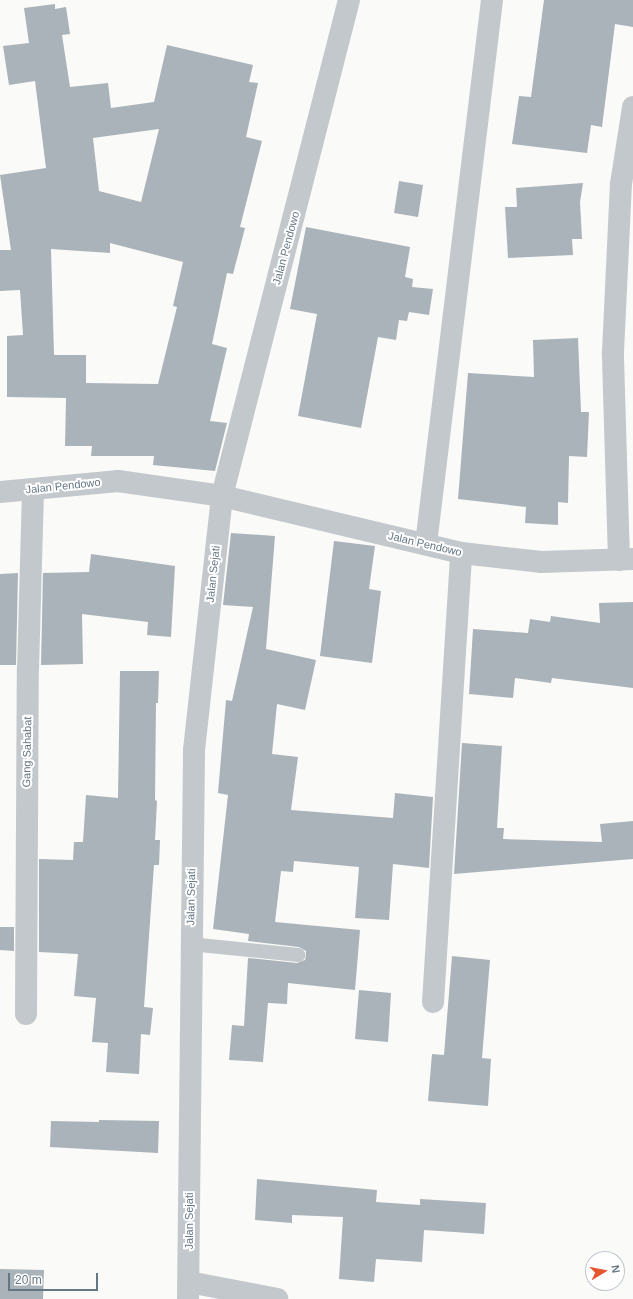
<!DOCTYPE html>
<style>
body{margin:0}
#map{position:relative;width:633px;height:1299px;overflow:hidden;background:#fafaf8;font-family:Arial,sans-serif}
div>[style]{position:absolute}
.building>*{inset:0;background:#aab3b9}
.lane>*{height:14px;margin:-7px;padding:0 7px;transform-origin:7px;border-radius:7px;background:#c3c8cc}
.street>*{height:22px;margin:-11px;padding:0 11px;transform-origin:11px;border-radius:11px;background:#c3c8cc}
span{translate:-50% -50%;white-space:nowrap;text-align:center;line-height:1.15;-webkit-text-stroke:4px #fff;paint-order:stroke}
.street-label{font-size:11px;color:#657683}
.north{position:absolute;left:585px;top:1251px;width:40px;height:40px;box-sizing:border-box;background:#fff;border:1px solid #c1c8cd;border-radius:50%;rotate:80deg;font-size:11px;font-weight:700;line-height:16px;text-align:center;color:#657683}
.north::after{content:'';display:block;margin:auto;width:14px;height:18px;background:#e4572e;clip-path:polygon(50% 0,100% 100%,50% 72%,0 100%)}
.scale{position:absolute;left:8px;top:1273px;width:90px;height:18px;box-sizing:border-box;border:2px solid #657683;border-top:0;padding-left:5px;font-size:12px;line-height:14px;white-space:nowrap;color:#657683;-webkit-text-stroke:3px #fff;paint-order:stroke}
</style>
<div id="map">
<div class="building">
<i style="clip-path:polygon(544px 0,633px 0,633px 27px,615px 24px,602px 127px,591px 125px,587px 153px,512px 144px,519px 96px,531px 97px)"></i>
<i style="clip-path:polygon(evenodd,55px 4px,55px 9px,66px 7px,70px 34px,62px 35px,70px 87px,108px 83px,111px 108px,154px 102px,167px 45px,253px 65px,249px 82px,258px 83px,246px 137px,262px 141px,240px 227px,245px 228px,233px 274px,227px 273px,212px 344px,227px 348px,210px 421px,227px 423px,215px 471px,153px 465px,154px 456px,91px 456px,92px 446px,65px 446px,66px 398px,7px 397px,7px 336px,23px 335px,20px 290px,0 291px,0 250px,11px 250px,0 175px,46px 168px,35px 81px,9px 85px,3px 46px,29px 43px,24px 8px,55px 4px,159px 129px,141px 202px,99px 191px,93px 138px,159px 129px,55px 4px,110px 243px,183px 262px,173px 306px,177px 307px,158px 384px,86px 383px,86px 355px,54px 355px,51px 249px,110px 253px,110px 243px)"></i>
<i style="clip-path:polygon(399px 181px,423px 185px,418px 217px,394px 213px)"></i>
<i style="clip-path:polygon(583px 183px,580px 202px,582px 239px,572px 239px,573px 255px,508px 258px,505px 207px,517px 207px,516px 188px)"></i>
<i style="clip-path:polygon(306px 227px,410px 247px,405px 277px,413px 279px,412px 287px,433px 289px,429px 315px,409px 312px,407px 321px,399px 320px,396px 340px,378px 337px,361px 428px,298px 416px,317px 314px,290px 309px)"></i>
<i style="clip-path:polygon(578px 338px,581px 412px,589px 412px,587px 457px,569px 456px,568px 503px,558px 502px,558px 525px,525px 523px,526px 507px,458px 499px,468px 373px,534px 377px,533px 340px)"></i>
<i style="clip-path:polygon(231px 533px,275px 536px,266px 649px,316px 660px,305px 710px,277px 704px,272px 754px,298px 757px,291px 810px,393px 818px,395px 793px,433px 797px,429px 868px,393px 864px,389px 920px,355px 918px,359px 867px,294px 861px,293px 872px,281px 871px,275px 922px,360px 930px,355px 990px,288px 983px,287px 1004px,268px 1003px,263px 1062px,229px 1060px,232px 1025px,244px 1026px,248px 958px,297px 963px,305px 960px,306px 955px,306px 951px,299px 947px,248px 941px,249px 934px,213px 929px,228px 795px,218px 793px,226px 700px,232px 701px,253px 607px,223px 605px)"></i>
<i style="clip-path:polygon(334px 541px,375px 546px,369px 589px,381px 591px,372px 663px,320px 656px)"></i>
<i style="clip-path:polygon(91px 554px,175px 566px,171px 637px,147px 635px,148px 622px,82px 614px,83px 664px,41px 665px,43px 573px,89px 572px)"></i>
<i style="clip-path:polygon(18px 573px,16px 665px,0 665px,0 574px)"></i>
<i style="clip-path:polygon(633px 602px,633px 688px,552px 678px,551px 683px,515px 678px,513px 698px,469px 694px,473px 629px,528px 633px,530px 619px,550px 622px,551px 616px,600px 623px,599px 603px)"></i>
<i style="clip-path:polygon(120px 671px,159px 671px,158px 703px,156px 703px,155px 800px,157px 801px,155px 840px,160px 840px,159px 865px,154px 865px,144px 1007px,153px 1008px,150px 1035px,141px 1034px,139px 1074px,106px 1072px,108px 1043px,92px 1042px,96px 998px,74px 996px,78px 954px,39px 952px,39px 859px,73px 860px,74px 842px,83px 842px,86px 795px,118px 798px)"></i>
<i style="clip-path:polygon(462px 743px,502px 746px,497px 828px,504px 828px,503px 839px,602px 842px,600px 824px,633px 821px,633px 859px,454px 874px)"></i>
<i style="clip-path:polygon(0 927px,14px 927px,14px 951px,0 950px)"></i>
<i style="clip-path:polygon(452px 956px,490px 960px,482px 1058px,491px 1059px,488px 1106px,428px 1101px,432px 1054px,444px 1055px)"></i>
<i style="clip-path:polygon(359px 990px,391px 993px,388px 1042px,355px 1039px)"></i>
<i style="clip-path:polygon(99px 1120px,159px 1121px,158px 1153px,50px 1147px,51px 1121px,99px 1122px)"></i>
<i style="clip-path:polygon(257px 1179px,377px 1190px,376px 1202px,420px 1205px,420px 1199px,486px 1203px,484px 1234px,424px 1230px,422px 1262px,376px 1259px,374px 1282px,339px 1279px,343px 1217px,292px 1215px,292px 1223px,255px 1220px)"></i>
<i style="clip-path:polygon(0 1269px,44px 1270px,43px 1299px,0 1299px)"></i>
</div>
<div class="lane">
<i style="left:190px;top:944px;width:109px;rotate:5.8deg"></i>
</div>
<div class="street">
<i style="left:0;top:492px;width:119px;rotate:-5.3deg"></i>
<i style="left:118px;top:481px;width:105px;rotate:8.2deg"></i>
<i style="left:222px;top:496px;width:246px;rotate:13.4deg"></i>
<i style="left:461px;top:553px;width:81px;rotate:6.4deg"></i>
<i style="left:541px;top:562px;width:92px;rotate:-1.9deg"></i>
<i style="left:426px;top:544px;width:548px;rotate:-83.08deg"></i>
<i style="left:619px;top:560px;width:208px;rotate:-91.7deg"></i>
<i style="left:613px;top:352px;width:168px;rotate:-87.3deg"></i>
<i style="left:621px;top:184px;width:78px;rotate:-81.1deg"></i>
<i style="left:433px;top:1002px;width:450px;rotate:-86.4deg"></i>
<i style="left:26px;top:1014px;width:344px;rotate:-89.7deg"></i>
<i style="left:28px;top:670px;width:181px;rotate:-88.4deg"></i>
<i style="left:189px;top:1282px;width:90px;rotate:10.9deg"></i>
<i style="left:188px;top:1299px;width:549px;rotate:-89.37deg"></i>
<i style="left:194px;top:750px;width:256px;rotate:-83.7deg"></i>
<i style="left:222px;top:496px;width:512px;rotate:-75.64deg"></i>
</div>
<div class="street-label">
<span style="left:286px;top:248px;rotate:-75deg">Jalan Pendowo</span>
<span style="left:63px;top:486px;rotate:-6deg">Jalan Pendowo</span>
<span style="left:425px;top:544px;rotate:13deg">Jalan Pendowo</span>
<span style="left:213px;top:574px;rotate:-84deg">Jalan Sejati</span>
<span style="left:27px;top:752px;rotate:-89deg">Gang Sahabat</span>
<span style="left:191px;top:897px;rotate:-89deg">Jalan Sejati</span>
<span style="left:189px;top:1221px;rotate:-90deg">Jalan Sejati</span>
</div>
<div class="north">N</div>
<div class="scale">20 m</div>
</div>
